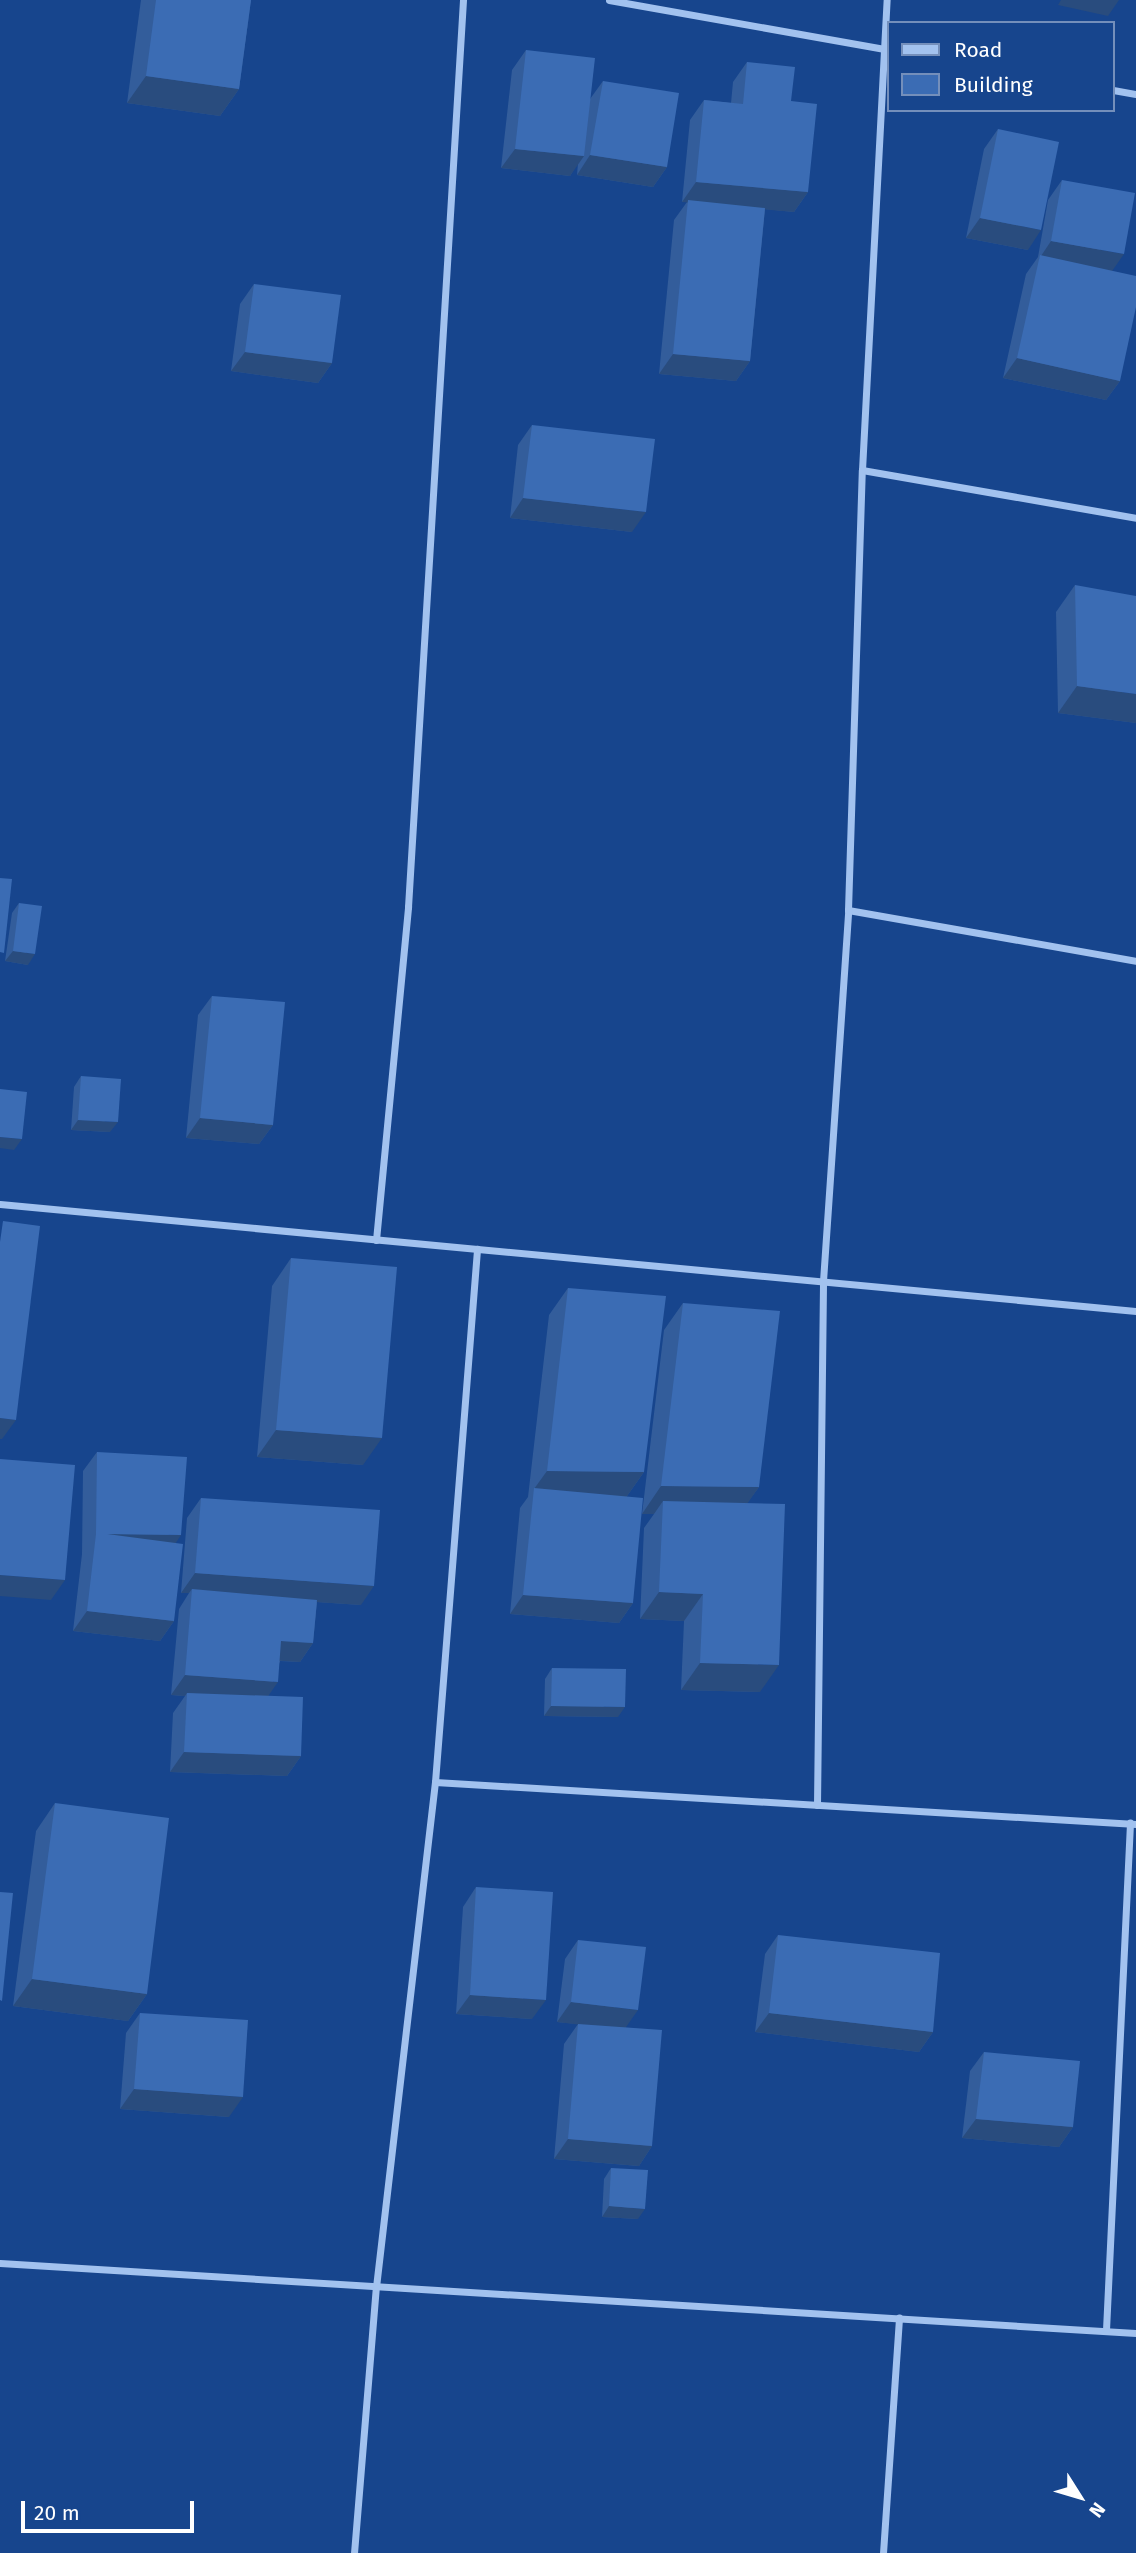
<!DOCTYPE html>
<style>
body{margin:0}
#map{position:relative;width:1136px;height:2553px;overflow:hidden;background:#17458d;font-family:"Fira Sans",sans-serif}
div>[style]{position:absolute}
.street>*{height:7px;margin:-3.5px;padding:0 3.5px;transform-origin:3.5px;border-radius:3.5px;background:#a2c2ef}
.wall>*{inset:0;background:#335d9b}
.shaded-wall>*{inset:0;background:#294c7e}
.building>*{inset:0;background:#3b6cb4}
span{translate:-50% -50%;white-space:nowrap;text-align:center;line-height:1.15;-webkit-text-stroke:5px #17458d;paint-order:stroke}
.legend{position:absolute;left:887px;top:21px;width:228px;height:91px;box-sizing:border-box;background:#17458d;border:2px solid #748fbb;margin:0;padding:9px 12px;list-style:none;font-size:21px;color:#fff}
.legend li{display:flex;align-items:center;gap:14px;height:35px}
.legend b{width:35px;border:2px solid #748fbb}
.north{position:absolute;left:1045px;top:2462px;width:70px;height:70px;-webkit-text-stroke:5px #17458d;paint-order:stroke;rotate:127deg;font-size:19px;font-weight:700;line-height:28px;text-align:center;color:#fff}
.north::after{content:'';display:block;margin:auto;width:24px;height:32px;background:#fff;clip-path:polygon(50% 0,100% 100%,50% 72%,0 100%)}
.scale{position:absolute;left:21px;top:2501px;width:173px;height:32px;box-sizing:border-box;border:4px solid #fff;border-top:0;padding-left:9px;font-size:21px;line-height:24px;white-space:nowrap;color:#fff;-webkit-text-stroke:5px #17458d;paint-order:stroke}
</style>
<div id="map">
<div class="street">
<i style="left:609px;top:0;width:284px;rotate:10.1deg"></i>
<i style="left:1113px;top:90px;width:23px;rotate:10deg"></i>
<i style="left:862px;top:470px;width:278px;rotate:9.9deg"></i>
<i style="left:848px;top:910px;width:292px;rotate:10deg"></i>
<i style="left:0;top:1204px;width:1141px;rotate:5.38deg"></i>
<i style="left:376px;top:1240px;width:335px;rotate:-84.5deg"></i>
<i style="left:408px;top:907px;width:909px;rotate:-86.53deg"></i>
<i style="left:435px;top:1782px;width:702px;rotate:3.43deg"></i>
<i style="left:817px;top:1805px;width:524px;rotate:-89.34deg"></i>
<i style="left:823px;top:1281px;width:372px;rotate:-86.1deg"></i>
<i style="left:848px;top:910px;width:440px;rotate:-88.2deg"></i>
<i style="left:862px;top:470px;width:471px;rotate:-87deg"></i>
<i style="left:0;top:2263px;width:1138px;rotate:3.53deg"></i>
<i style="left:1106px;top:2330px;width:508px;rotate:-87.29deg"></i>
<i style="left:354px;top:2553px;width:267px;rotate:-85.3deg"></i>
<i style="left:376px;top:2287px;width:508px;rotate:-83.34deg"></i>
<i style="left:435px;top:1782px;width:535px;rotate:-85.49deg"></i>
<i style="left:883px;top:2553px;width:236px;rotate:-86.1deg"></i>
</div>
<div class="wall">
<i style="clip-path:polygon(141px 0,251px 0,239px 89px,220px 116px,127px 103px)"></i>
<i style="clip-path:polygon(526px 50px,590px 99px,603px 81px,667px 167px,653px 187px,577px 175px,578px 163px,570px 176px,501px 168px,512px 70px)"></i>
<i style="clip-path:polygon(747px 62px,791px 101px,808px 192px,794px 212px,765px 209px,750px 361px,736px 381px,659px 374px,674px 220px,687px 202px,682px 202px,690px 120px,704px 100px,731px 103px,733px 82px)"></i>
<i style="clip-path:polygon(998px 129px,1028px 250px,966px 238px,984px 149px)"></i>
<i style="clip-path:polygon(1062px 180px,1112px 271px,1120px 381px,1106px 400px,1003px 378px,1026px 274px,1038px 257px,1048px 200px)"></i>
<i style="clip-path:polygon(254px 284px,332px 363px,318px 383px,231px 371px,240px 304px)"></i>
<i style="clip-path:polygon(532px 425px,632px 532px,510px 518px,518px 445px)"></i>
<i style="clip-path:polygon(1075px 585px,1136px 723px,1058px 713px,1056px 612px)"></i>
<i style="clip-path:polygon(19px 903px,28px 965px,5px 961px,12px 913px)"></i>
<i style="clip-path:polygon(212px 996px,273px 1125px,259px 1144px,186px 1138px,198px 1015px)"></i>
<i style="clip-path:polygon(81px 1076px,110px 1132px,71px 1130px,74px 1087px)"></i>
<i style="clip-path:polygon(291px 1258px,363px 1465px,257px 1457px,272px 1286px)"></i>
<i style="clip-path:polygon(568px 1288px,644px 1472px,627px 1496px,633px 1603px,619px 1623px,510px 1614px,520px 1508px,528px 1497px,549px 1315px)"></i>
<i style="clip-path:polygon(683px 1303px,759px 1487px,747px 1503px,760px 1692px,681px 1690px,684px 1621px,640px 1619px,644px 1528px,654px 1514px,642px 1514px,664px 1330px)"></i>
<i style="clip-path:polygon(97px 1452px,176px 1543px,174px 1621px,160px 1641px,73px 1631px,82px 1554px,83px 1471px)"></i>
<i style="clip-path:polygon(201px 1498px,361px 1605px,317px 1602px,313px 1643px,300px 1662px,280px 1661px,268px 1696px,301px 1756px,287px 1776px,170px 1772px,173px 1713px,185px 1696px,171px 1695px,179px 1609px,189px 1593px,181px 1593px,187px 1518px)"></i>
<i style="clip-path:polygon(552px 1668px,618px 1717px,544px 1716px,545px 1679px)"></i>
<i style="clip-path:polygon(55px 1803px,147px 1994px,128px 2021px,13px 2006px,36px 1831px)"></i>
<i style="clip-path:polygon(476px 1887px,532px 2019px,456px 2014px,463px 1907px)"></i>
<i style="clip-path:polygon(778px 1935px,933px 2032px,919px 2052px,755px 2032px,765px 1954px)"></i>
<i style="clip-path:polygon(578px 1940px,626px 2027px,652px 2146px,639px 2166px,554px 2159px,564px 2044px,578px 2024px,557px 2022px,565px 1959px)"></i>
<i style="clip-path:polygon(140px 2013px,229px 2117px,120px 2109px,126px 2033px)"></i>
<i style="clip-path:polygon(984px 2052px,1073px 2127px,1059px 2147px,962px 2138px,970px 2071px)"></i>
<i style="clip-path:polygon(611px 2168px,638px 2219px,602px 2217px,604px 2179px)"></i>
</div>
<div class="shaded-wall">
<i style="clip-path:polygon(1061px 0,1119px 0,1108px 16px,1058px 5px)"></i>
<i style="clip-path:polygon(146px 76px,239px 89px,220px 116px,127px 103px)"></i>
<i style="clip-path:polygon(515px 149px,584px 156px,570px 176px,501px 168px)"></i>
<i style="clip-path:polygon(590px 155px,667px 167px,653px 187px,577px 175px)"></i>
<i style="clip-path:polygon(696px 182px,808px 192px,794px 212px,682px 202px)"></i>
<i style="clip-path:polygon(980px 218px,1041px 230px,1028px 250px,966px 238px)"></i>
<i style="clip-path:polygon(1051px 241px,1124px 254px,1110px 274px,1039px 259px)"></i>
<i style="clip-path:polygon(245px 352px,332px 363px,318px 383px,231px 371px)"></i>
<i style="clip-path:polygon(673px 354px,750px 361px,736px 381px,659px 374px)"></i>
<i style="clip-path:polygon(1017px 358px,1120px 381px,1106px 400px,1003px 378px)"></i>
<i style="clip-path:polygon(523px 498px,646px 512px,632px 532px,510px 518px)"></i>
<i style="clip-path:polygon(1077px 686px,1136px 694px,1136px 723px,1058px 713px)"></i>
<i style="clip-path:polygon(13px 951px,35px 954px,28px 965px,5px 961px)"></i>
<i style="clip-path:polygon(200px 1118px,273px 1125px,259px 1144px,186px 1138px)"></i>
<i style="clip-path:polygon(78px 1120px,118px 1122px,110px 1132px,71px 1130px)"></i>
<i style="clip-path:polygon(0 1137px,22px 1139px,14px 1150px,0 1148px)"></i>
<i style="clip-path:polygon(0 1418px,16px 1420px,2px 1439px,0 1439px)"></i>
<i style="clip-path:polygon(276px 1430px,382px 1438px,363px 1465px,257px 1457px)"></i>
<i style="clip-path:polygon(547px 1471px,644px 1472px,625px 1499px,534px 1489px)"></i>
<i style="clip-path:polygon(661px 1486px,759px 1487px,740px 1514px,663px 1501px,654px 1514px,642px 1514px)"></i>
<i style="clip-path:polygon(107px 1534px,181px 1535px,168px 1555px)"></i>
<i style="clip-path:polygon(195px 1573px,374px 1586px,361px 1605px,192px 1594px,192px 1589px,189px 1593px,181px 1593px)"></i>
<i style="clip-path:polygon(0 1575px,65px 1580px,51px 1600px,0 1596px)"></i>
<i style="clip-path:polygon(659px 1592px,703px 1594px,684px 1621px,640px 1619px)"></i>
<i style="clip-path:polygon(523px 1595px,633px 1603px,619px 1623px,510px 1614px)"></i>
<i style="clip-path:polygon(87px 1611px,174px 1621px,160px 1641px,73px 1631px)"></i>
<i style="clip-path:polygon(281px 1641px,313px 1643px,300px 1662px,268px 1660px)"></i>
<i style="clip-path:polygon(700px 1663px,779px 1665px,760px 1692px,681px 1690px)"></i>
<i style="clip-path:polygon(185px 1675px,278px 1682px,264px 1702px,187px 1693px,185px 1696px,171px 1695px)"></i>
<i style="clip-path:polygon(551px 1706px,625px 1707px,618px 1717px,544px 1716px)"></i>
<i style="clip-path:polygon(184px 1752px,301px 1756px,287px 1776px,170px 1772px)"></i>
<i style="clip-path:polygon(32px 1979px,147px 1994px,128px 2021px,13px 2006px)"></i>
<i style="clip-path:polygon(470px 1995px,546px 2000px,532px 2019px,456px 2014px)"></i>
<i style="clip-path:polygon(571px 2002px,638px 2010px,624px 2030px,557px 2022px)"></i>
<i style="clip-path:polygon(769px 2013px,933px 2032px,919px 2052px,755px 2032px)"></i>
<i style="clip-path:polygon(134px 2089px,243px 2097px,229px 2117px,120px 2109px)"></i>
<i style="clip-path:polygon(976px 2119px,1073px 2127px,1059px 2147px,962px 2138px)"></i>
<i style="clip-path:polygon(568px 2139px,652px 2146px,639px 2166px,554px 2159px)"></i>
<i style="clip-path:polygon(609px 2206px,645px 2209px,638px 2219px,602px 2217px)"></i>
</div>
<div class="building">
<i style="clip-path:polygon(156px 0,251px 0,239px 89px,146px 76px)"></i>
<i style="clip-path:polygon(526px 50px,595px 58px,584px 156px,515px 149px)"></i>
<i style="clip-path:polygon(747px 62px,795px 67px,791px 101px,817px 104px,808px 192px,696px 182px,704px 100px,743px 104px)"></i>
<i style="clip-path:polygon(603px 81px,679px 93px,667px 167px,590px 155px)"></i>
<i style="clip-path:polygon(998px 129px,1059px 142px,1041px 230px,980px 218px)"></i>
<i style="clip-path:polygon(1062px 180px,1135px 193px,1124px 254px,1051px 241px)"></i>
<i style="clip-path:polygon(688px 200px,765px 208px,750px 361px,673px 354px)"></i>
<i style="clip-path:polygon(1040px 255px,1136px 276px,1136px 307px,1120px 381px,1017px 358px)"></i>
<i style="clip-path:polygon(254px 284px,341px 295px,332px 363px,245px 352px)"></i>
<i style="clip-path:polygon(532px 425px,655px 439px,646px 512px,523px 498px)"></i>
<i style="clip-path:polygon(1075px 585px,1136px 596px,1136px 694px,1077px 686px)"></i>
<i style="clip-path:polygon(0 878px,12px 879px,4px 953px,0 952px)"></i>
<i style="clip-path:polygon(19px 903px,42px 906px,35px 954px,13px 951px)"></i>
<i style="clip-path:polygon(212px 996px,285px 1002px,273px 1125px,200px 1118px)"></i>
<i style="clip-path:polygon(81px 1076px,121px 1079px,118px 1122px,78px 1120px)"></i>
<i style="clip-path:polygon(0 1089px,27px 1092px,22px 1139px,0 1137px)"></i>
<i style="clip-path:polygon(3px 1221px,40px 1226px,16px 1420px,0 1418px,0 1242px)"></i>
<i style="clip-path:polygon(291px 1258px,397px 1267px,382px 1438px,276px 1430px)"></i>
<i style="clip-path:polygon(568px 1288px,666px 1296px,644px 1472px,547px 1471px)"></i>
<i style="clip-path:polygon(683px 1303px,780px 1311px,759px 1487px,661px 1486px)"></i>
<i style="clip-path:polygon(97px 1452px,187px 1457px,181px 1535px,107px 1534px,183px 1544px,174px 1621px,87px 1611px,96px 1534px)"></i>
<i style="clip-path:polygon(0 1459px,75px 1465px,65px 1580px,0 1575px)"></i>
<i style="clip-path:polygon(534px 1488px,643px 1498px,633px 1603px,523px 1595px)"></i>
<i style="clip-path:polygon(201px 1498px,380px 1510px,374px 1586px,195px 1573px)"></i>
<i style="clip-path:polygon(663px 1501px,785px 1504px,779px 1665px,700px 1663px,703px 1594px,659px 1592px)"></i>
<i style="clip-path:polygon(192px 1589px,317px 1600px,313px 1643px,281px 1641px,278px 1682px,185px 1675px)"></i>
<i style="clip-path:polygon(552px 1668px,626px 1669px,625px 1707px,551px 1706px)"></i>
<i style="clip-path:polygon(187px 1693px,303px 1697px,301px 1756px,184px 1752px)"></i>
<i style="clip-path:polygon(55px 1803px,169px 1818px,147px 1994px,32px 1979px)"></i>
<i style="clip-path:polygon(476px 1887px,553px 1892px,546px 2000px,470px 1995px)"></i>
<i style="clip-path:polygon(0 1892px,13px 1893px,2px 2001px,0 2000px)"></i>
<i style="clip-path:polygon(778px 1935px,940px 1953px,933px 2032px,769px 2013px)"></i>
<i style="clip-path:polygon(578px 1940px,646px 1947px,638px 2010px,571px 2002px)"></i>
<i style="clip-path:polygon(140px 2013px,248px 2020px,243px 2097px,134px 2089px)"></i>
<i style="clip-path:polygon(578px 2024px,662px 2030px,652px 2146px,568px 2139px)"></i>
<i style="clip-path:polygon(984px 2052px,1080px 2061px,1073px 2127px,976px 2119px)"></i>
<i style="clip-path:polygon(611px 2168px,648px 2170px,645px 2209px,609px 2206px)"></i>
</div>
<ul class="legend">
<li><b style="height:9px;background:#a2c2ef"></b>Road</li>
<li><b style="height:19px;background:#3b6cb4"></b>Building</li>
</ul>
<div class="north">N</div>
<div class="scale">20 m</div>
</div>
